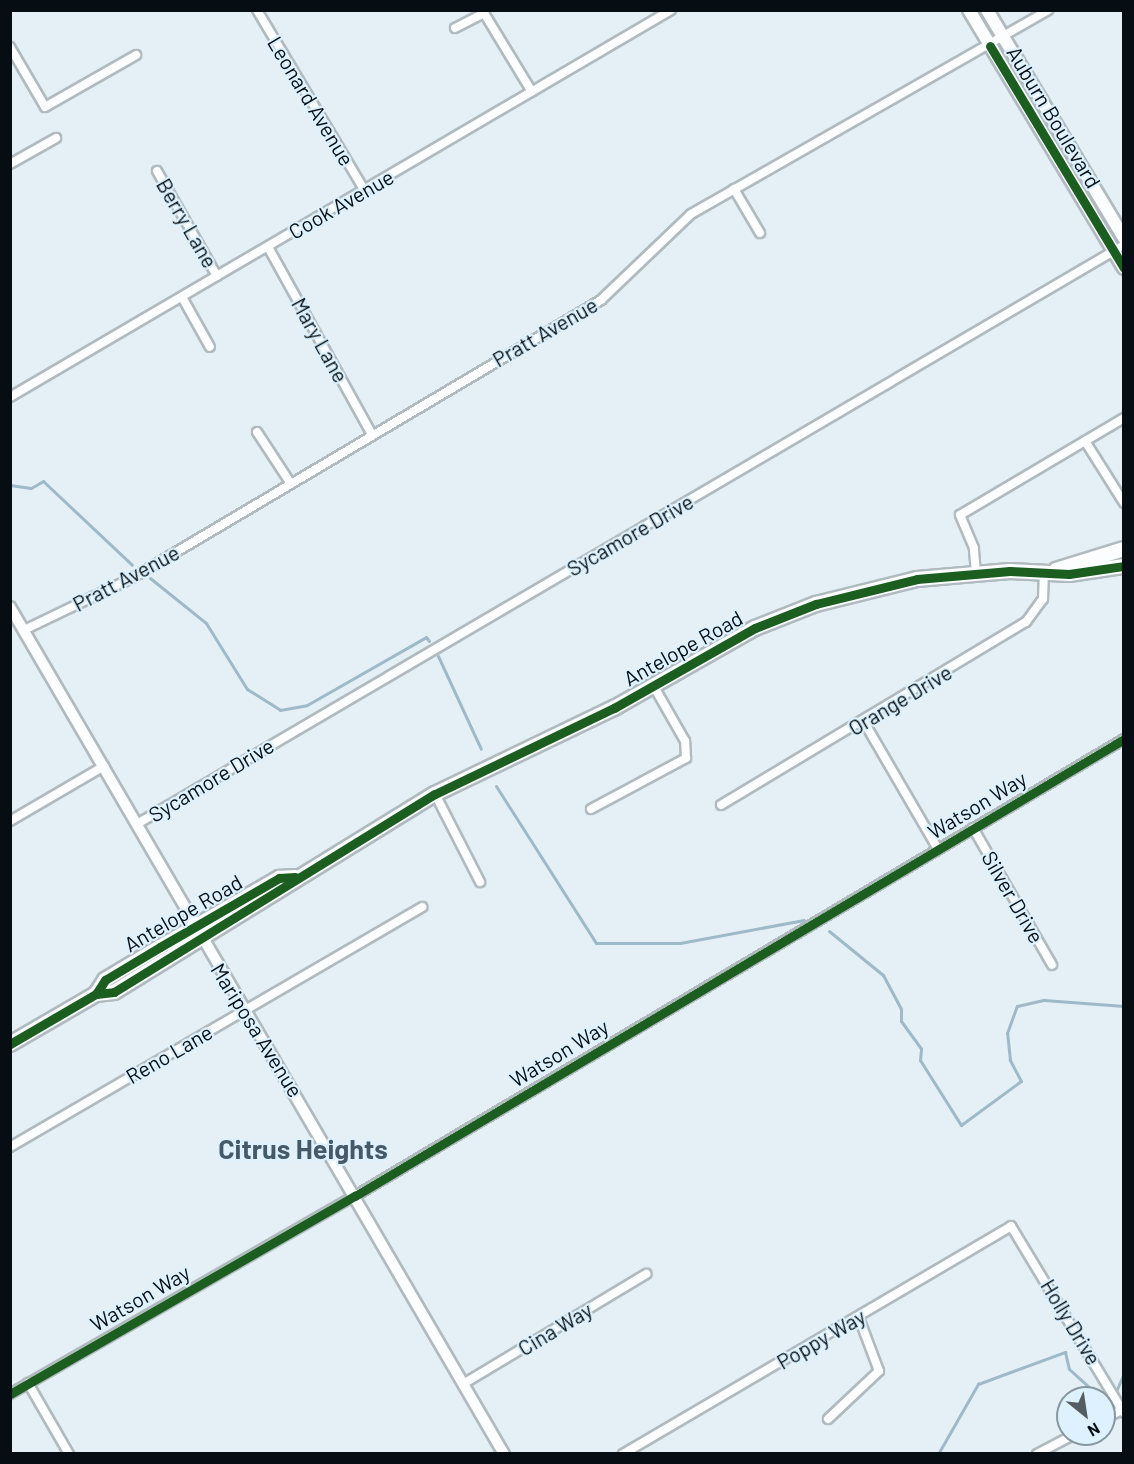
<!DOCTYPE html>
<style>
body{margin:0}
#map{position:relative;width:1134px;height:1464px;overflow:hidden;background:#e5f0f6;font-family:Barlow,sans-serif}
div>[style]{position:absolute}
.stream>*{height:3px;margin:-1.5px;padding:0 1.5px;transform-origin:1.5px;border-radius:1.5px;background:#9eb9c7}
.roads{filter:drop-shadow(2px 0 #b0babf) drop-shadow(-2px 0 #b0babf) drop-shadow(0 2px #b0babf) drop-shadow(0 -2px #b0babf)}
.minor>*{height:8px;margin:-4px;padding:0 4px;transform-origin:4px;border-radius:4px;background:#fbfdfe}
.tertiary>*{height:10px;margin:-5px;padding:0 5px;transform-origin:5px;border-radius:5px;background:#fbfdfe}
.secondary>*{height:12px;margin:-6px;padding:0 6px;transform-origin:6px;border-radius:6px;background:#fbfdfe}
.primary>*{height:14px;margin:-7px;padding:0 7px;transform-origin:7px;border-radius:7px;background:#fbfdfe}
.cycleway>*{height:9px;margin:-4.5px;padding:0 4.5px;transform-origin:4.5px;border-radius:4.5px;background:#1b5e20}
span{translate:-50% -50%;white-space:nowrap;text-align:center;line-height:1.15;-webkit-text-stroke:4.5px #ddf2fe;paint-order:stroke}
.street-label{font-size:21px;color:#060e13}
.district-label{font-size:27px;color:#445a66;font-weight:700}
.frame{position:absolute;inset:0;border:12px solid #060e13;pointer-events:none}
.north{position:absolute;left:1056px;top:1386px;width:60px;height:60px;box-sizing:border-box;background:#ddf2fe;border:2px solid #8797a0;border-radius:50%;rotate:150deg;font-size:16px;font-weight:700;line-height:24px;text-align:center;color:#060e13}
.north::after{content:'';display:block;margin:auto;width:21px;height:27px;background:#545d62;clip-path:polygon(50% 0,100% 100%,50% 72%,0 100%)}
</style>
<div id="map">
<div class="stream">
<i style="left:10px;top:485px;width:21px;rotate:8deg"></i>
<i style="left:31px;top:488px;width:14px;rotate:-30deg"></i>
<i style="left:43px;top:481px;width:122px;rotate:43.3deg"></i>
<i style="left:150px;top:578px;width:72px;rotate:38.8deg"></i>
<i style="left:206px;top:623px;width:78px;rotate:58.2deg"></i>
<i style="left:247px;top:689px;width:39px;rotate:32deg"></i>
<i style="left:280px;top:710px;width:27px;rotate:-10deg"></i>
<i style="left:307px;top:705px;width:137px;rotate:-29.7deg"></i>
<i style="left:426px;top:637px;width:5px;rotate:53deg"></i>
<i style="left:438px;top:656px;width:102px;rotate:65.2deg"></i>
<i style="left:496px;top:786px;width:186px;rotate:57.5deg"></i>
<i style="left:596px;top:943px;width:84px"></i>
<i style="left:680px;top:943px;width:126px;rotate:-10.5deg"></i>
<i style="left:829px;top:931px;width:70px;rotate:39.2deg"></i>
<i style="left:883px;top:975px;width:38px;rotate:62deg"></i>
<i style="left:901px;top:1009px;width:12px;rotate:90deg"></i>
<i style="left:901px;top:1021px;width:34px;rotate:54deg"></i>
<i style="left:921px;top:1049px;width:11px;rotate:95deg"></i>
<i style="left:920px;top:1060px;width:77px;rotate:57.8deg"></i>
<i style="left:961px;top:1125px;width:74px;rotate:-36.3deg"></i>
<i style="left:1021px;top:1081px;width:24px;rotate:-118deg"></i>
<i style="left:1010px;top:1060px;width:27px;rotate:-96deg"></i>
<i style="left:1007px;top:1033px;width:29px;rotate:-70deg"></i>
<i style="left:1017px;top:1006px;width:28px;rotate:-13deg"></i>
<i style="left:1044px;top:1000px;width:80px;rotate:4.3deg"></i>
<i style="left:938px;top:1454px;width:81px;rotate:-60.3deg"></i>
<i style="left:978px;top:1384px;width:93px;rotate:-20.2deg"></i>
<i style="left:1065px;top:1352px;width:17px;rotate:77deg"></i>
<i style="left:1069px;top:1369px;width:39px;rotate:42deg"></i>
<i style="left:1098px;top:1395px;width:20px;rotate:-18deg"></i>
<i style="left:1117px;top:1389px;width:17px;rotate:-66deg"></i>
</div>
<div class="roads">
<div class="minor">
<i style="left:257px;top:10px;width:211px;rotate:59.2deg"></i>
<i style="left:455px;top:28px;width:33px;rotate:-27deg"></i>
<i style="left:484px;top:13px;width:92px;rotate:58.7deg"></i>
<i style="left:10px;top:47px;width:69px;rotate:59.7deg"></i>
<i style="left:45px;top:107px;width:105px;rotate:-29.7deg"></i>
<i style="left:10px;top:164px;width:53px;rotate:-29.5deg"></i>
<i style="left:157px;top:171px;width:121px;rotate:60.3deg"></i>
<i style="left:734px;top:189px;width:51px;rotate:59.4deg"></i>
<i style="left:268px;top:247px;width:213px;rotate:61deg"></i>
<i style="left:182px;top:297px;width:57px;rotate:60.8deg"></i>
<i style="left:10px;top:397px;width:766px;rotate:-30.35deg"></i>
<i style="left:257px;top:432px;width:62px;rotate:56.8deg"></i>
<i style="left:1085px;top:441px;width:73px;rotate:57.8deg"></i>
<i style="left:976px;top:573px;width:25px;rotate:-95deg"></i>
<i style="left:974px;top:548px;width:36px;rotate:-113deg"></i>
<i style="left:960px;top:515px;width:191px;rotate:-30.6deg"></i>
<i style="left:24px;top:630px;width:122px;rotate:-25.7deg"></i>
<i style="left:134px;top:577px;width:543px;rotate:-30.67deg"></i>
<i style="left:601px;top:300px;width:124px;rotate:-43.7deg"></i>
<i style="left:691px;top:214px;width:411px;rotate:-29.7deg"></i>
<i style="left:864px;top:722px;width:147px;rotate:59.8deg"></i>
<i style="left:435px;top:794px;width:99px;rotate:62.9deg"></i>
<i style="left:721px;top:805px;width:356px;rotate:-31deg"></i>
<i style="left:1026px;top:622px;width:29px;rotate:-54deg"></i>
<i style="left:1043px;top:599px;width:29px;rotate:-88deg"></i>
<i style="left:591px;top:809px;width:108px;rotate:-28.2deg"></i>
<i style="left:686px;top:758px;width:17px;rotate:-93deg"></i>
<i style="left:685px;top:741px;width:64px;rotate:-119.7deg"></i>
<i style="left:10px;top:821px;width:109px;rotate:-30.3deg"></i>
<i style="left:137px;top:824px;width:1144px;rotate:-30.4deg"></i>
<i style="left:973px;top:828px;width:158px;rotate:60deg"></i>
<i style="left:10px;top:1147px;width:477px;rotate:-30.2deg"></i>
<i style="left:28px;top:1383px;width:82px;rotate:60deg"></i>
<i style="left:463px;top:1384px;width:214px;rotate:-31deg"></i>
<i style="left:10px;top:1394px;width:398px;rotate:-29.9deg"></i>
<i style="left:355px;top:1196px;width:895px;rotate:-30.72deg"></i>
<i style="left:828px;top:1419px;width:70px;rotate:-43.3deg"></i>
<i style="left:879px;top:1371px;width:57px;rotate:-110.7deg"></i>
<i style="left:1104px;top:1419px;width:22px;rotate:-27deg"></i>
<i style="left:623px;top:1454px;width:450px;rotate:-30.4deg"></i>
<i style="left:1011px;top:1226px;width:218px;rotate:58.9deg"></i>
<i style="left:1037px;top:1454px;width:43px;rotate:-27.8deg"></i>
</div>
<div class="tertiary">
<i style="left:10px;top:607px;width:981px;rotate:59.75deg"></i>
</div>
<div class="secondary">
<i style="left:969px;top:10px;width:301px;rotate:59deg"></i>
<i style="left:987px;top:10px;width:266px;rotate:59deg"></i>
</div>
<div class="primary">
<i style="left:1056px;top:570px;width:71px;rotate:-17.2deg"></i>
<i style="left:96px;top:994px;width:17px;rotate:-57deg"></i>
<i style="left:105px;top:980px;width:64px;rotate:-31deg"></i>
<i style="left:160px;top:947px;width:138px;rotate:-30.1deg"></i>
<i style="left:279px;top:878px;width:16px;rotate:-4deg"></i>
<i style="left:10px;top:1044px;width:99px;rotate:-30.2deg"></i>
<i style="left:96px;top:994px;width:18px;rotate:-6deg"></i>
<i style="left:114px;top:992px;width:377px;rotate:-31.7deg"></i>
<i style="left:435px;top:794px;width:199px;rotate:-25.7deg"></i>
<i style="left:614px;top:708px;width:162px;rotate:-29.6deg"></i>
<i style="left:755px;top:628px;width:66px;rotate:-21.5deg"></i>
<i style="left:816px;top:604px;width:104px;rotate:-13.9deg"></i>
<i style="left:917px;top:579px;width:93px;rotate:-4.9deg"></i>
<i style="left:1010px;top:571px;width:59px;rotate:2.9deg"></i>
<i style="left:1069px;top:574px;width:56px;rotate:-8.3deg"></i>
</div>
</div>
<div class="cycleway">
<i style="left:990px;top:46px;width:259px;rotate:58.9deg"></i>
<i style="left:96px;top:994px;width:17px;rotate:-57deg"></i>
<i style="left:105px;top:980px;width:64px;rotate:-31deg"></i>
<i style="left:160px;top:947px;width:138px;rotate:-30.1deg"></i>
<i style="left:279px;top:878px;width:16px;rotate:-4deg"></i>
<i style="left:10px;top:1044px;width:99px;rotate:-30.2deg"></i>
<i style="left:96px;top:994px;width:18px;rotate:-6deg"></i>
<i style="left:114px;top:992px;width:377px;rotate:-31.7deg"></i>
<i style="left:435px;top:794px;width:199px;rotate:-25.7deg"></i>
<i style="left:614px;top:708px;width:162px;rotate:-29.6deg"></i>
<i style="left:755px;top:628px;width:66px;rotate:-21.5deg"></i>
<i style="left:816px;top:604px;width:104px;rotate:-13.9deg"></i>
<i style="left:917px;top:579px;width:93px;rotate:-4.9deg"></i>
<i style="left:1010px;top:571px;width:59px;rotate:2.9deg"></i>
<i style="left:1069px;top:574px;width:56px;rotate:-8.3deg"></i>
<i style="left:10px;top:1394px;width:398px;rotate:-29.9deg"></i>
<i style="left:355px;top:1196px;width:895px;rotate:-30.72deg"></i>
</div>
<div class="street-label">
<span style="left:311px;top:101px;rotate:59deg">Leonard Avenue</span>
<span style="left:1054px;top:117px;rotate:59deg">Auburn Boulevard</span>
<span style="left:341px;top:204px;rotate:-30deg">Cook Avenue</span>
<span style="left:187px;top:223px;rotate:60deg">Berry Lane</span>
<span style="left:545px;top:332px;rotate:-30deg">Pratt Avenue</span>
<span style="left:320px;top:340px;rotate:61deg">Mary Lane</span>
<span style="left:630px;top:535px;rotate:-30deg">Sycamore Drive</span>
<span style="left:126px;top:578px;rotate:-28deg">Pratt Avenue</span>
<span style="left:683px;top:648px;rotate:-29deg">Antelope Road</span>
<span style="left:900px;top:700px;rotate:-31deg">Orange Drive</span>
<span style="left:211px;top:780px;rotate:-31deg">Sycamore Drive</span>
<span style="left:977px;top:805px;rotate:-31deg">Watson Way</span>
<span style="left:1013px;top:897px;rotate:60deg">Silver Drive</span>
<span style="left:183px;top:913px;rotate:-30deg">Antelope Road</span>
<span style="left:257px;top:1030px;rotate:58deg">Mariposa Avenue</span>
<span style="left:559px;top:1053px;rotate:-31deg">Watson Way</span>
<span style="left:169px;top:1054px;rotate:-30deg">Reno Lane</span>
<span style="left:140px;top:1298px;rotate:-30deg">Watson Way</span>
<span style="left:1071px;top:1322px;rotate:59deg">Holly Drive</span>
<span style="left:555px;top:1329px;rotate:-31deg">Cina Way</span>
<span style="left:821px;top:1339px;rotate:-30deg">Poppy Way</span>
</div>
<div class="district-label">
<span style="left:303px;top:1149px">Citrus Heights</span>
</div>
<div class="frame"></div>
<div class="north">N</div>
</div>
